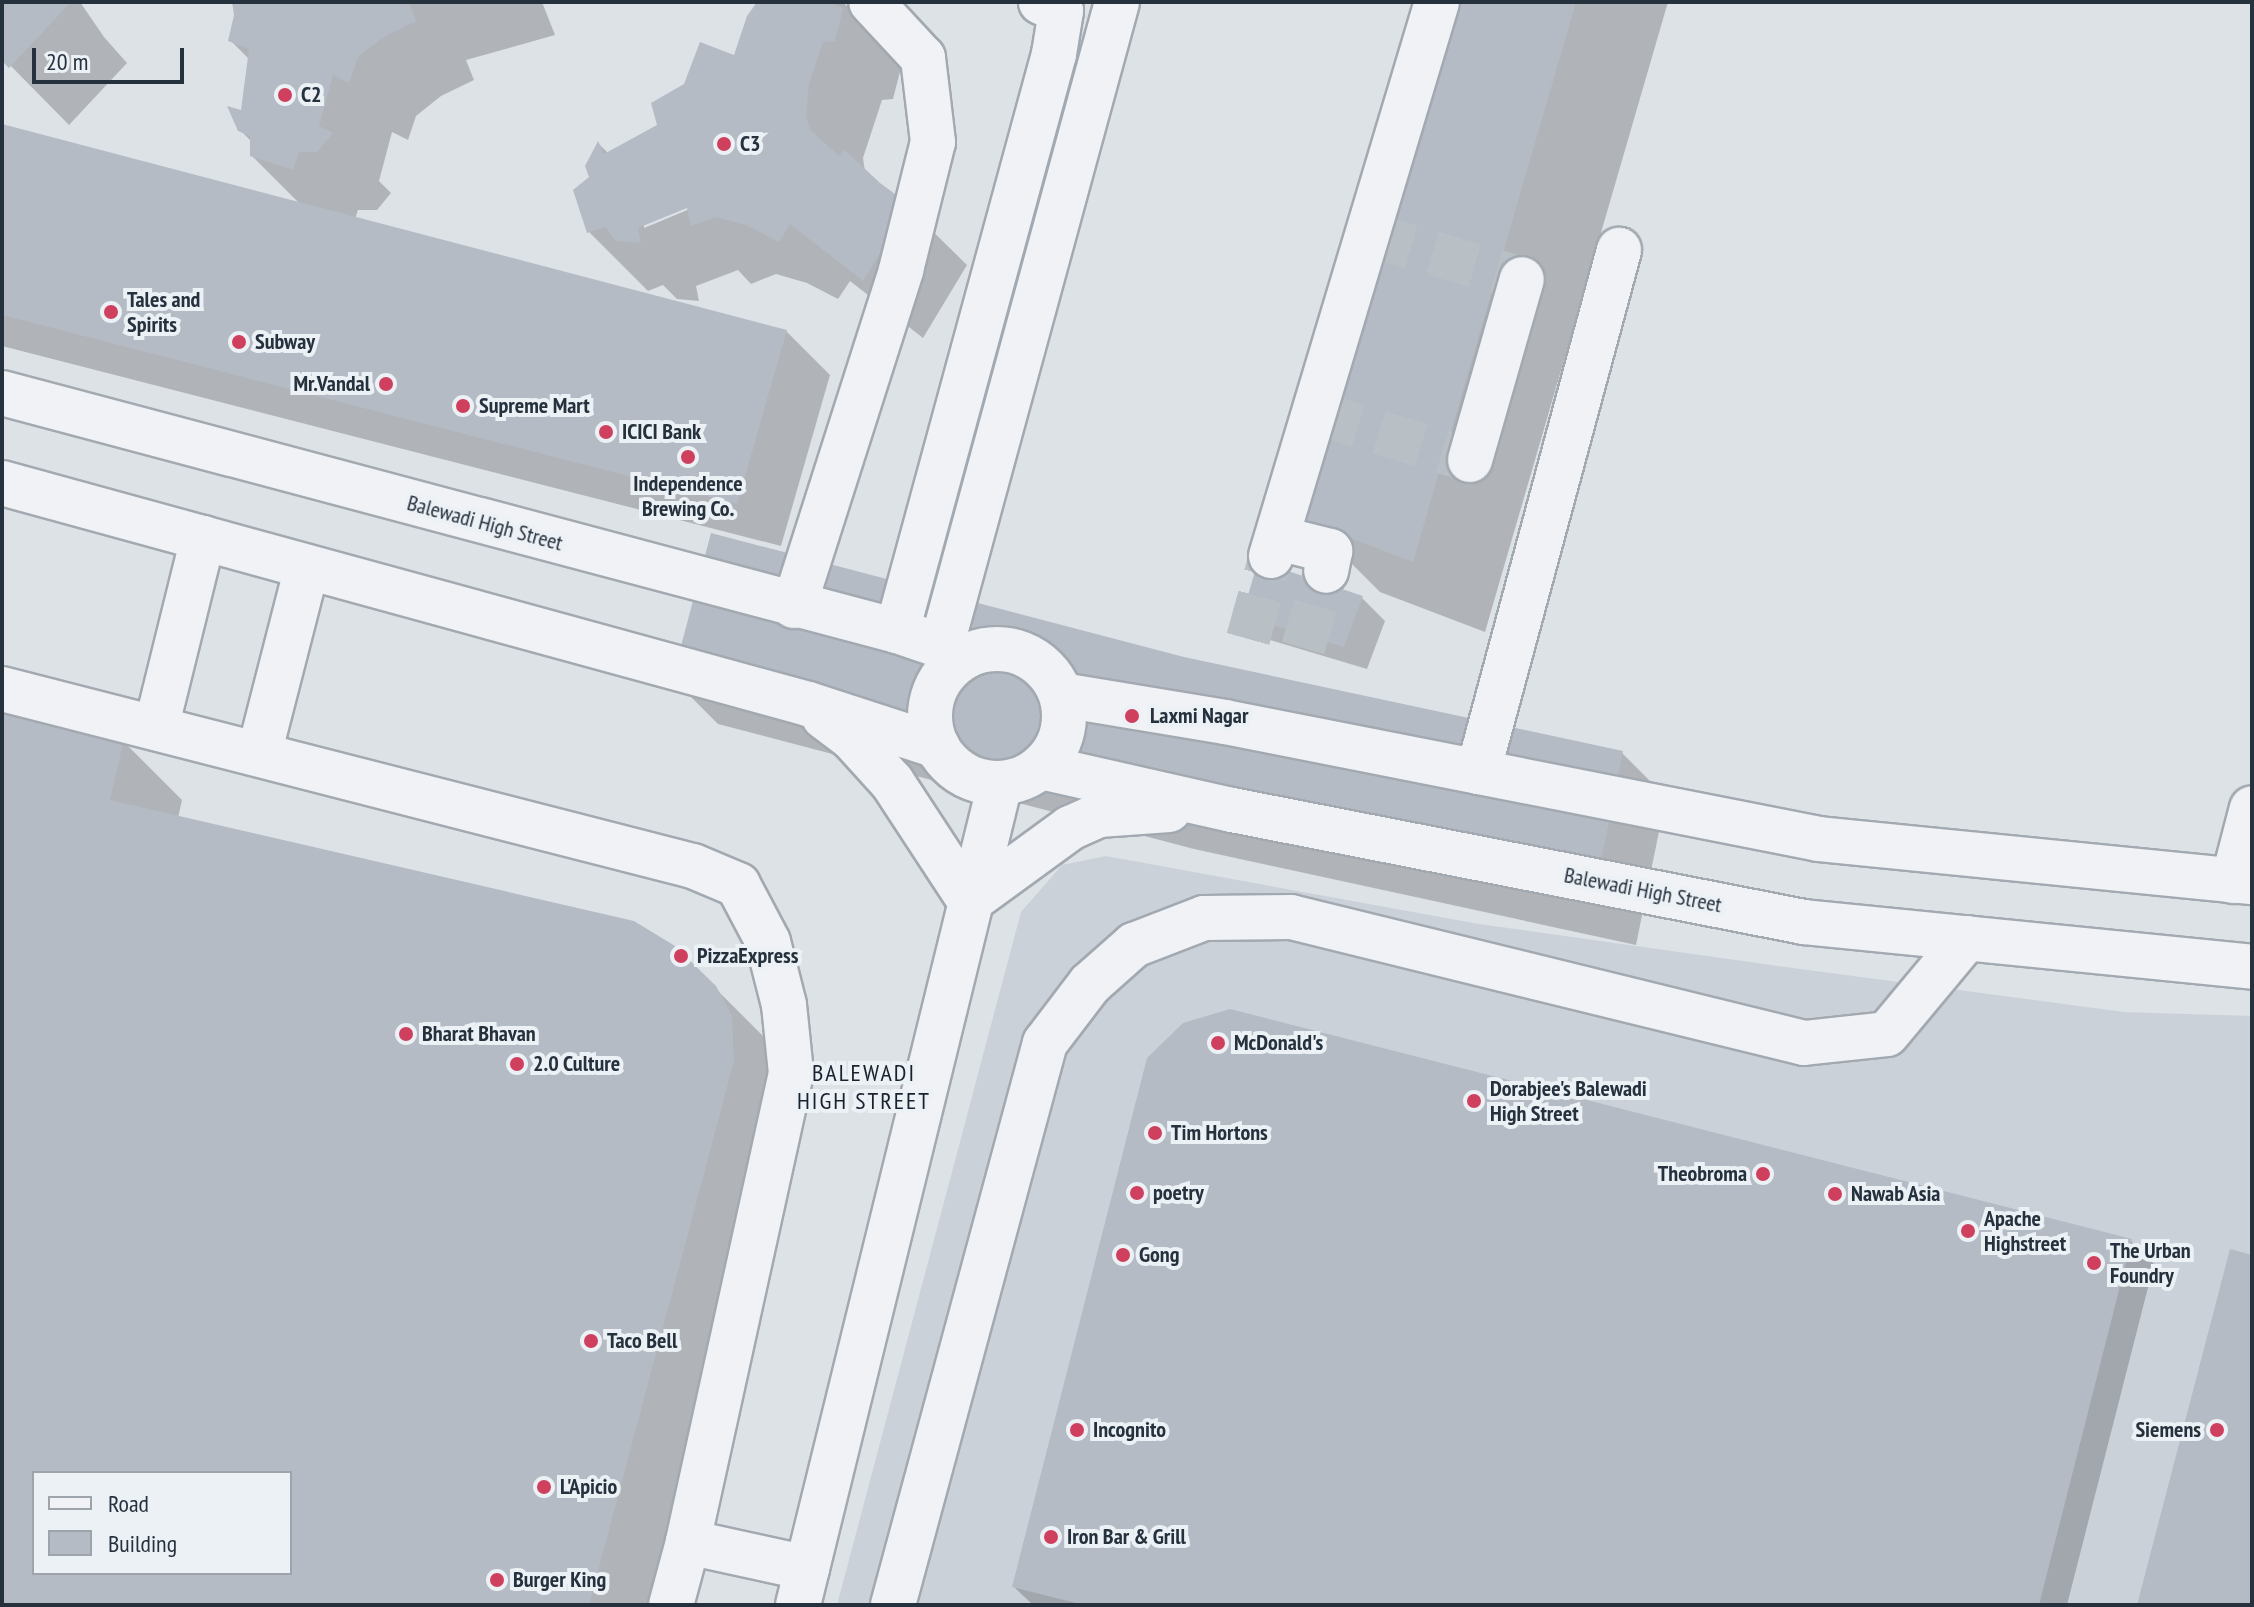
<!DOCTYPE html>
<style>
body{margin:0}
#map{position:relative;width:2254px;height:1607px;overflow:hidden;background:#dde2e7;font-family:"PT Sans Narrow",sans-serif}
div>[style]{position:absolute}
.built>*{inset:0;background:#cbd1d9}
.shadow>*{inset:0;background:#0003}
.building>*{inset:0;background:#b4bbc4}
.minor-tunnel>*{height:44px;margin-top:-22px;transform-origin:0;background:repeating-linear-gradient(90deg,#b8bfc5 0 44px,transparent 0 66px)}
.roads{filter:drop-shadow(2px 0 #a2a9b1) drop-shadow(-2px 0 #a2a9b1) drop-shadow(0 2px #a2a9b1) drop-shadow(0 -2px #a2a9b1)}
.minor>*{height:44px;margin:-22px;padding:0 22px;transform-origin:22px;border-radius:22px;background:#f0f2f6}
.minor>.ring{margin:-22px;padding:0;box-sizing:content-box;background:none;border:44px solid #f0f2f6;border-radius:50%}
.dots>*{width:22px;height:22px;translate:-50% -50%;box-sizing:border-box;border:4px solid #ecf1f5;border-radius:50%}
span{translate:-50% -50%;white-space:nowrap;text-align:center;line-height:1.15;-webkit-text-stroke:8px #ecf1f5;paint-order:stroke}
.poi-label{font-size:22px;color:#26313e;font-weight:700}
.left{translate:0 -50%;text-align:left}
.right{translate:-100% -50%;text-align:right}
.street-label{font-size:22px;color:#26313e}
.neighbourhood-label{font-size:24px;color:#19222f;letter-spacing:2px}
.frame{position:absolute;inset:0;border:4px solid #26313e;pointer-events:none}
.legend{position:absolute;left:32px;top:1471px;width:260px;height:104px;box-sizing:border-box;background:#ecf1f5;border:2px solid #9da4ac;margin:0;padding:10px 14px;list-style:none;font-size:24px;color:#26313e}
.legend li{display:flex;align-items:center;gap:16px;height:40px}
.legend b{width:40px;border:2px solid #9da4ac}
.scale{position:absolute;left:32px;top:48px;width:152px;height:36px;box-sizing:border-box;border:4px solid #26313e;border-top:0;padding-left:10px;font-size:24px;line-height:28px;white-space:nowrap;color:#26313e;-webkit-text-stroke:6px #ecf1f5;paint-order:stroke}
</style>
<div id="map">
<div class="built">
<i style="clip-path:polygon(1106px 856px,1479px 924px,1793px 968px,2124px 1012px,2252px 1016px,2252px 1605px,837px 1605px,1021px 912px,1062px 865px)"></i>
</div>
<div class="shadow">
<i style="clip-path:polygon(2px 2px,80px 2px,104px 37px,127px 63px,69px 125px,5px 60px,2px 62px)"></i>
<i style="clip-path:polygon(234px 2px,542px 2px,555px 35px,466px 60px,474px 80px,441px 96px,416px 116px,408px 140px,392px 132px,379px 181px,391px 193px,377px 210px,358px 210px,355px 219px,786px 331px,830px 375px,781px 546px,2px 346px,2px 127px,301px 205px,252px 156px,252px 142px,240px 130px,250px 60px,230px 40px,236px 16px)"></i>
<i style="clip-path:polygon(evenodd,759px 2px,843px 2px,889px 48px,887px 55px,901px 68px,893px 99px,882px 100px,863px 158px,865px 172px,908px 207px,967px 265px,923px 338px,850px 281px,838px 299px,807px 283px,776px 274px,751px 284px,738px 270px,696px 286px,699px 301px,677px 299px,663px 285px,648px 291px,589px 232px,591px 178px,599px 144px,609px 154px,660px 126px,736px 58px,759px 2px,696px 203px,697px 206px,644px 228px,644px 223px,696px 203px)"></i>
<i style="clip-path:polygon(1457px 2px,1668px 2px,1485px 632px,1380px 592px,1308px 520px)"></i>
<i style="clip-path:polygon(1362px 598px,1385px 621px,1367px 669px,1267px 639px,1244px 616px)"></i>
<i style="clip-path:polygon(1183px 658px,1622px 753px,1666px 797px,1636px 945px,1194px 849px,718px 724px,674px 680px)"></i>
<i style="clip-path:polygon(evenodd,2px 712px,123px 741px,182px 800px,178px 818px,674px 947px,774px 1047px,663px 1605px,2px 1605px,2px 712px,34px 1473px,290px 1473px,290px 1573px,34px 1573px,34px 1473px)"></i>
<i style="clip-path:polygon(2131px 1241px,2154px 1264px,2067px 1605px,1033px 1605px,1014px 1587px)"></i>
</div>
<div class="building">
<i style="clip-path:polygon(2px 2px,71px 2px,9px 68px,2px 61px)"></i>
<i style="clip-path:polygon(232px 2px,409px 2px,416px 21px,382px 38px,358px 57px,349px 83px,333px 75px,319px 126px,333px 133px,317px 152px,299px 152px,293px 170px,250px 156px,250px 136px,238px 131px,227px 106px,241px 110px,249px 49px,228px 41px,234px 15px)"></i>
<i style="clip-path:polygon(757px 2px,827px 2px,843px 8px,835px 41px,823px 42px,809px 84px,806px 116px,810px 130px,839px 156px,844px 149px,880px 183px,910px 205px,863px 281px,790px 224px,779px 242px,746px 225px,716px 217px,691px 226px,687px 208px,638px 228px,641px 243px,616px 241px,605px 227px,587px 233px,573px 190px,589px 177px,585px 166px,598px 141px,604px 154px,657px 125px,651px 103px,684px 84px,700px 42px,734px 55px,747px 16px)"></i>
<i style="clip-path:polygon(1455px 2px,1576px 2px,1413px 562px,1306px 521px)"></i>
<i style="clip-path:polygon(2px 124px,787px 330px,737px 504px,2px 315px)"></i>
<i style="clip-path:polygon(711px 533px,1184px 657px,1623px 751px,1593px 902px,1149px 805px,672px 680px)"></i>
<i style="clip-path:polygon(1258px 561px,1363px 596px,1344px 647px,1242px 616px)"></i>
<i style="clip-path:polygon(evenodd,2px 710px,124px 739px,110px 800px,634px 921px,675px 946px,716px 986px,732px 1016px,734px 1061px,589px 1605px,2px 1605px,2px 710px,34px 1473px,290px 1473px,290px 1573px,34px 1573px,34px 1473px)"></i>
<i style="clip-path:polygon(1230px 1009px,2132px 1239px,2039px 1605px,1084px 1605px,1012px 1587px,1147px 1058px,1183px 1023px)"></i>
<i style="clip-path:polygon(2230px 1249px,2252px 1255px,2252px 1605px,2137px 1605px)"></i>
</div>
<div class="minor-tunnel">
<i style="left:1369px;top:235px;width:159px;rotate:16deg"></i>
<i style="left:1316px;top:413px;width:161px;rotate:17deg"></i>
<i style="left:1248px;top:639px;width:86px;rotate:-74.5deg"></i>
<i style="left:1303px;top:648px;width:80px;rotate:-73.4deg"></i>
</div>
<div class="roads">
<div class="minor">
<i style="left:2px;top:393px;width:926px;rotate:14.89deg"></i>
<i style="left:897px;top:631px;width:75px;rotate:18.7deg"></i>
<i style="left:1470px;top:460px;width:188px;rotate:-74deg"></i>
<i style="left:2px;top:483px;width:836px;rotate:15.33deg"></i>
<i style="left:808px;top:704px;width:136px;rotate:18deg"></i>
<i style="left:1278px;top:538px;width:54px;rotate:14deg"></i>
<i style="left:1330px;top:551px;width:20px;rotate:101deg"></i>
<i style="left:1271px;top:556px;width:578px;rotate:-73.32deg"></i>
<i style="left:794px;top:606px;width:353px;rotate:-72.3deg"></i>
<i style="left:901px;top:270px;width:132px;rotate:-76deg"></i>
<i style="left:933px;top:142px;width:85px;rotate:-96.8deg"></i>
<i style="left:923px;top:58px;width:76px;rotate:-132.9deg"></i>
<i style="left:897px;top:631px;width:598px;rotate:-74.78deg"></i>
<i style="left:1054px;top:54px;width:44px;rotate:-80.8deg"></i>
<i style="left:1061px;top:11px;width:22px;rotate:-156deg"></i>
<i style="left:942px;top:644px;width:665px;rotate:-74.75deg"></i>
<i class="ring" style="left:930px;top:649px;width:90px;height:90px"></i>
<i style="left:2px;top:689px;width:713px;rotate:14.37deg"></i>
<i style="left:693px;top:866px;width:49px;rotate:22.9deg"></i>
<i style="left:738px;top:885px;width:64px;rotate:62.2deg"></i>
<i style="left:768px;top:942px;width:65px;rotate:75.7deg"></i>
<i style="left:784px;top:1005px;width:68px;rotate:84.1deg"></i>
<i style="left:791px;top:1073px;width:480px;rotate:102.4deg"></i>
<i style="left:688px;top:1542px;width:122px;rotate:12.3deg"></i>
<i style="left:1062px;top:695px;width:165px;rotate:9.4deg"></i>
<i style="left:1225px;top:722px;width:605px;rotate:11.14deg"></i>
<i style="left:1819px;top:839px;width:435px;rotate:5.7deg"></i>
<i style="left:824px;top:717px;width:34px;rotate:37deg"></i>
<i style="left:851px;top:737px;width:61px;rotate:47.7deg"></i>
<i style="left:892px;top:782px;width:142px;rotate:56.8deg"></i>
<i style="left:156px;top:728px;width:196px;rotate:-76.1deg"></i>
<i style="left:259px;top:754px;width:193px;rotate:-75.6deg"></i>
<i style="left:1041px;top:767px;width:196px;rotate:12.7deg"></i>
<i style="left:1232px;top:810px;width:583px;rotate:11.08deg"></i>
<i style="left:1804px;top:922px;width:450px;rotate:5.7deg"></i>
<i style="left:1478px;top:772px;width:541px;rotate:-74.88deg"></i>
<i style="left:2233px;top:881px;width:75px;rotate:-75.4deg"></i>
<i style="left:970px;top:901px;width:124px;rotate:-36.1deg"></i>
<i style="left:1070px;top:828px;width:32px;rotate:-24deg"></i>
<i style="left:1099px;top:815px;width:70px;rotate:-4.1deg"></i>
<i style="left:671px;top:1605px;width:65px;rotate:-74.9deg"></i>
<i style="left:798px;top:1605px;width:845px;rotate:-76.18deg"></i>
<i style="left:893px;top:1605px;width:582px;rotate:-74.87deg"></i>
<i style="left:1045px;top:1043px;width:74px;rotate:-52.7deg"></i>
<i style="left:1090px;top:984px;width:59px;rotate:-41.6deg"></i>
<i style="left:1134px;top:945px;width:75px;rotate:-21.1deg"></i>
<i style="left:1204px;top:918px;width:87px;rotate:-0.7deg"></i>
<i style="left:1291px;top:917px;width:528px;rotate:13.8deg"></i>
<i style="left:1804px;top:1043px;width:83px;rotate:-6.2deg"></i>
<i style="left:1887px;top:1034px;width:125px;rotate:-50.2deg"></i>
</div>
</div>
<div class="dots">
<i style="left:285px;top:95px;background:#cf3f5e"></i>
<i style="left:724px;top:144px;background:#cf3f5e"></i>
<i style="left:111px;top:312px;background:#cf3f5e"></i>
<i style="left:239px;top:342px;background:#cf3f5e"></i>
<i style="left:386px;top:384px;background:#cf3f5e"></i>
<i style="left:463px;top:406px;background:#cf3f5e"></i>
<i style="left:606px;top:432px;background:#cf3f5e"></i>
<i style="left:688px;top:457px;background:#cf3f5e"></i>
<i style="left:1132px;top:716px;background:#cf3f5e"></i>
<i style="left:681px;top:956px;background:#cf3f5e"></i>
<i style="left:406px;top:1034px;background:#cf3f5e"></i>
<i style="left:1218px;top:1043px;background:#cf3f5e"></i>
<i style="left:517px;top:1064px;background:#cf3f5e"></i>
<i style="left:1474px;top:1101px;background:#cf3f5e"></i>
<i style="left:1155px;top:1133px;background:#cf3f5e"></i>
<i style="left:1763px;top:1174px;background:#cf3f5e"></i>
<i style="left:1137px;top:1193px;background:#cf3f5e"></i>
<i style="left:1835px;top:1194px;background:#cf3f5e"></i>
<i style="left:1968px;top:1231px;background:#cf3f5e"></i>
<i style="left:1123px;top:1255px;background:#cf3f5e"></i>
<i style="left:2094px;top:1263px;background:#cf3f5e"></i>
<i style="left:591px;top:1341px;background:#cf3f5e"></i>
<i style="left:1077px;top:1430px;background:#cf3f5e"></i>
<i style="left:2217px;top:1430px;background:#cf3f5e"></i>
<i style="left:544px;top:1487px;background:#cf3f5e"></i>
<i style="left:1051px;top:1537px;background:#cf3f5e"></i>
<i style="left:497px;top:1580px;background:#cf3f5e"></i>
</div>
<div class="poi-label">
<span class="left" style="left:301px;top:95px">C2</span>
<span class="left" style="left:740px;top:144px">C3</span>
<span class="left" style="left:127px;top:312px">Tales and<br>Spirits</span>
<span class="left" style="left:255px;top:342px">Subway</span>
<span class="right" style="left:370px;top:384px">Mr.Vandal</span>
<span class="left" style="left:479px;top:406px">Supreme Mart</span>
<span class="left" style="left:622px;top:432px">ICICI Bank</span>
<span style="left:688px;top:496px">Independence<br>Brewing Co.</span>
<span class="left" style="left:1150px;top:716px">Laxmi Nagar</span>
<span class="left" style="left:697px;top:956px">PizzaExpress</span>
<span class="left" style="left:422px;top:1034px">Bharat Bhavan</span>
<span class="left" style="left:1234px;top:1043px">McDonald's</span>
<span class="left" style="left:533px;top:1064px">2.0 Culture</span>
<span class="left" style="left:1490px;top:1101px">Dorabjee's Balewadi<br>High Street</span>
<span class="left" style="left:1171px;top:1133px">Tim Hortons</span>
<span class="right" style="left:1747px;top:1174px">Theobroma</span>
<span class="left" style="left:1153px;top:1193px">poetry</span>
<span class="left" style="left:1851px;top:1194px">Nawab Asia</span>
<span class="left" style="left:1984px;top:1231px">Apache<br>Highstreet</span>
<span class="left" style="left:2110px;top:1263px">The Urban<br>Foundry</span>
<span class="left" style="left:1139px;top:1255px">Gong</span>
<span class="left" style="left:607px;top:1341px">Taco Bell</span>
<span class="left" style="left:1093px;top:1430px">Incognito</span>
<span class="right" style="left:2201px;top:1430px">Siemens</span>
<span class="left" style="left:560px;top:1487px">L'Apicio</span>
<span class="left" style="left:1067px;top:1537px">Iron Bar &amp; Grill</span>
<span class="left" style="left:513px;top:1580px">Burger King</span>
</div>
<div class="street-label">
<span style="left:485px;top:523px;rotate:15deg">Balewadi High Street</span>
<span style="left:1643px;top:890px;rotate:11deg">Balewadi High Street</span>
</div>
<div class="neighbourhood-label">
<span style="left:864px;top:1087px">BALEWADI<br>HIGH STREET</span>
</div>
<div class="frame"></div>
<ul class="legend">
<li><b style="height:10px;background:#f0f2f6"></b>Road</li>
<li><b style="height:22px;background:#b4bbc4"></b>Building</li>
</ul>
<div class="scale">20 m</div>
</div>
